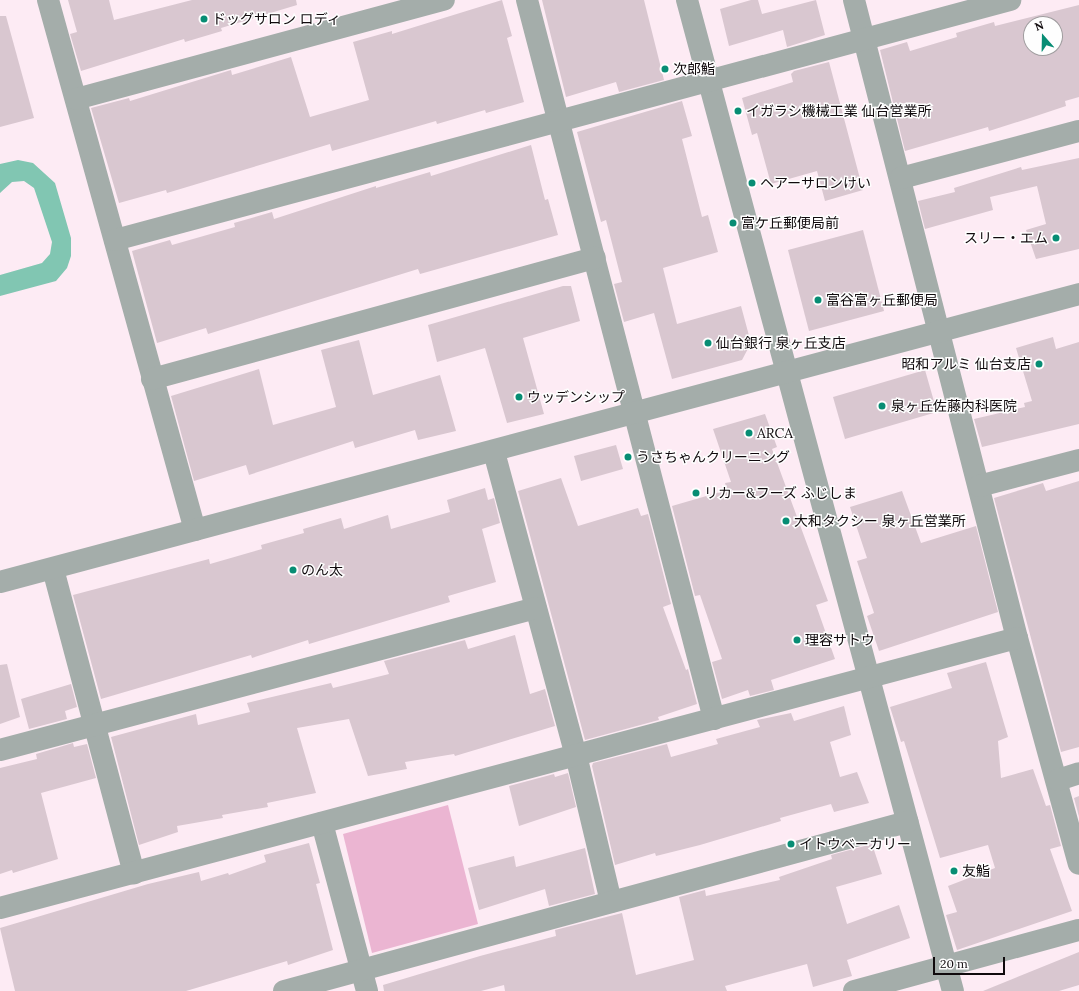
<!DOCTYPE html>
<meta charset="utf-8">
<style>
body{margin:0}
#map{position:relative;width:1079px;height:991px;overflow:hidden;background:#fdebf4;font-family:Lora,"Noto Sans JP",serif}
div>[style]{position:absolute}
.green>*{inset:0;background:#ebb5d2}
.water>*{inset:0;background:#81c6b2}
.building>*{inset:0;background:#d9c7d0}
.minor>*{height:22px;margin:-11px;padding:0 11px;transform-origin:11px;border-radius:11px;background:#a4adaa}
.dots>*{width:11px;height:11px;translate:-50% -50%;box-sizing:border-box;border:2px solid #fefefe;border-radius:50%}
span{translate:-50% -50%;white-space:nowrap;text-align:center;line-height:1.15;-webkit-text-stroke:3px #fefefe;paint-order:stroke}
.poi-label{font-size:14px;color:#100a0d}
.left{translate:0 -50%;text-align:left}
.right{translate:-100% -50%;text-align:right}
.north{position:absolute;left:1023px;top:16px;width:40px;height:40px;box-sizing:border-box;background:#fefefe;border:1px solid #9f9c9e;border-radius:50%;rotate:340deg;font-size:11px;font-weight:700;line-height:16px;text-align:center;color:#100a0d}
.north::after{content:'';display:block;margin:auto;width:14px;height:18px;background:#078d74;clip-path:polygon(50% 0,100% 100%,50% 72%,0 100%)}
.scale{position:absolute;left:933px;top:957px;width:72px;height:18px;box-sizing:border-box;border:2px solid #100a0d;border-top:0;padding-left:5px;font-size:12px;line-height:14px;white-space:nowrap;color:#100a0d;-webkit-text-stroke:3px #fefefe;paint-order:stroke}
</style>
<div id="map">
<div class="green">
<i style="clip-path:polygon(448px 805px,478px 924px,372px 953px,343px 834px)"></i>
</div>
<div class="water">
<i style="clip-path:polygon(18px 160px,33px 163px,55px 183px,71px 238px,71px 256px,67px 268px,56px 281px,0 296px,0 275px,42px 263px,50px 254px,52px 242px,34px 188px,24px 181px,12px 182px,0 193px,0 164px)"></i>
</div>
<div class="building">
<i style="clip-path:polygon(68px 0,109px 0,114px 20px,192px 0,296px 0,297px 5px,221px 28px,222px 31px,185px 42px,184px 39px,81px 71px,70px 34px,77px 32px)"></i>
<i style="clip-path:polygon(502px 0,512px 36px,507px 38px,524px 102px,486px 113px,485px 110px,437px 124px,436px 121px,332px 151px,330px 144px,167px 193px,166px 190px,119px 203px,91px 108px,129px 98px,130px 101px,231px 70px,232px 75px,291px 57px,310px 117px,369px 100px,353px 42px,392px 31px,392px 34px)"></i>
<i style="clip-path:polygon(542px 0,644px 0,664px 80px,619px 92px,616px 82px,566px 97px)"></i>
<i style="clip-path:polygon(751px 0,758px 0,762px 14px,816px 0,825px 35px,787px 47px,783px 30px,729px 46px,720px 9px)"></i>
<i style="clip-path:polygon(evenodd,1079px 5px,1079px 97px,1065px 101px,1066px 106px,1027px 119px,989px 131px,988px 127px,905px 151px,880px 50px,907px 42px,910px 51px,957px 37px,956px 33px,994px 22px,995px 26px,1079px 5px,1031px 24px,1055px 24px,1055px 48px,1031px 48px,1031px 24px)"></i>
<i style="clip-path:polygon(0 16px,6px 16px,34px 118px,0 127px)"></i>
<i style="clip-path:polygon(829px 62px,863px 190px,825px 201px,817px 171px,771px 184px,757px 133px,752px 135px,742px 98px,793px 82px,791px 74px,794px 71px)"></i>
<i style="clip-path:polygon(682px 101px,692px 136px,682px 139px,702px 217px,708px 215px,718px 252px,663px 268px,677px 324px,741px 306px,751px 343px,742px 360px,672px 379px,654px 313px,624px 322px,614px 284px,622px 282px,606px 220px,601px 222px,577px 132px)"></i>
<i style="clip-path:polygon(531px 145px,545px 200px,548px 199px,558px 235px,420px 274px,418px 269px,208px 334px,206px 328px,157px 343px,132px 251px,170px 240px,172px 245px,235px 227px,234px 223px,272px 212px,274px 219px,376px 186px,376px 188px,430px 172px,431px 176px)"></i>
<i style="clip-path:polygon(1079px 158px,1079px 249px,1036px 259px,1026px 230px,1046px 224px,1037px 186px,990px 197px,993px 210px,925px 229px,918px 201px,955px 192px,954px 188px,1021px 167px,1022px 170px)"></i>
<i style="clip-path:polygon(863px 230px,884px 311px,809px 331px,788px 250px)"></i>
<i style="clip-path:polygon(563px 286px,571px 286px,580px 321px,523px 338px,544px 414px,507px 423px,485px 348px,437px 362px,428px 325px)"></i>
<i style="clip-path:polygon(1053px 337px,1056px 349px,1079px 342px,1079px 424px,982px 447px,974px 419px,1025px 407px,1024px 403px,1032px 401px,1016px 348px)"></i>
<i style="clip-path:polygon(359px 340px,373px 395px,440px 375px,456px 431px,418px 440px,415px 430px,355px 448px,353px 441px,249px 475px,246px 465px,194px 481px,171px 396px,259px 369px,273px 425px,336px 407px,321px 350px)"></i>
<i style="clip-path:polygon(925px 370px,937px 412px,845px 439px,833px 397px)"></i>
<i style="clip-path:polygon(765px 414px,777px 447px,772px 449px,828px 601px,816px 605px,835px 659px,771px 680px,774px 690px,750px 696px,748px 690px,722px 699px,712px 662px,722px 659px,700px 595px,695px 596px,672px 506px,727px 490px,725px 483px,731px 482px,713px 429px)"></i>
<i style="clip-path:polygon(616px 445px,623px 469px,581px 481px,574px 456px)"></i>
<i style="clip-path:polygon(561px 478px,578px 526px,638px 508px,641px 516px,648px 514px,671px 604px,663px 607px,686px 670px,688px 669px,697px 704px,658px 717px,659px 720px,585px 740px,518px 491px)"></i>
<i style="clip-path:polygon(1079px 481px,1079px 747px,1061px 752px,994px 498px,1043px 483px,1046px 491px)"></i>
<i style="clip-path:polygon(485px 488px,488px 500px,494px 498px,500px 523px,482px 529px,496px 582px,448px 596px,450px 602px,309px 644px,308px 640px,252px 658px,251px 655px,101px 699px,73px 595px,209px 559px,210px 564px,262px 549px,261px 545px,304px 533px,303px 529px,341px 518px,344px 529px,388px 515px,391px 529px,450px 512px,447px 500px)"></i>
<i style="clip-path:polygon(902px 491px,921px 543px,976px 526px,998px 612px,879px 651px,867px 616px,874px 613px,857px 561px,867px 558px,850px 507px)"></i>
<i style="clip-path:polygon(515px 635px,530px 694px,545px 689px,555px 726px,455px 756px,454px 754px,405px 762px,407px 769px,368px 776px,349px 719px,297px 728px,316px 793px,267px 803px,268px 807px,222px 815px,223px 818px,177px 826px,178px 832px,139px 845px,111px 737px,196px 714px,198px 725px,250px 712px,247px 703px,331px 683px,333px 688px,389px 674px,384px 661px,465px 640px,468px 649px)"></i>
<i style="clip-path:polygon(986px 662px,1008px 737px,998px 741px,1001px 778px,1033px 769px,1046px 806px,1050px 805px,1061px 846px,1050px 849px,1072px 911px,957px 950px,946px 915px,957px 912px,948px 886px,995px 868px,988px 845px,940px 858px,904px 741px,901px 742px,890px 707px,952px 688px,947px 673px)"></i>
<i style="clip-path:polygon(7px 664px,20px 717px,0 724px,0 665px)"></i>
<i style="clip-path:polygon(71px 684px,77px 707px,65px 711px,67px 719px,29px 729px,21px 699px)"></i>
<i style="clip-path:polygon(844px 706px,851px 735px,830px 742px,840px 777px,857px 772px,869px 803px,834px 812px,831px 804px,780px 818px,781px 821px,700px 845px,656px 856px,655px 853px,615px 865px,592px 766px,593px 763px,667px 744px,671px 757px,718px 744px,716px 739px,760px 727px,757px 720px,791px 713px,794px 721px)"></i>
<i style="clip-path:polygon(73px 743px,74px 747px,87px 744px,96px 778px,41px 793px,58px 859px,13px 873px,12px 870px,0 874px,0 768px,37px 759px,36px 754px)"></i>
<i style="clip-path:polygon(568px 773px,576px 807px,519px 826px,509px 786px,554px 774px,555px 777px)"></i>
<i style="clip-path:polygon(1079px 796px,1079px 817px,1074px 798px)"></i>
<i style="clip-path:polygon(309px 843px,320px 883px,316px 884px,333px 950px,288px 965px,287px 961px,186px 991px,15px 991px,0 928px,148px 884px,199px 872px,201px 881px,228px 873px,229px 875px,266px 862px,264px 855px)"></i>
<i style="clip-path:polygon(872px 844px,882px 874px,836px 887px,847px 924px,899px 905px,910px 938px,847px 960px,852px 976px,813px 987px,807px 964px,725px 986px,727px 991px,505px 991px,504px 985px,481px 991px,384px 991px,383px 985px,480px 956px,556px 936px,555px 930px,622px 913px,636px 975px,694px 960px,679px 897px,705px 890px,706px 896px,780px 880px,779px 877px,832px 859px,831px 855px)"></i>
<i style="clip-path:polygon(585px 848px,595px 894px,549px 906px,545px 889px,479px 910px,468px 868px,514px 856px,516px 867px)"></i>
<i style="clip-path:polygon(1079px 952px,1079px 985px,1059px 991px,983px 991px)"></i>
</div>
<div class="minor">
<i style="left:48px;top:0;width:550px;rotate:74.5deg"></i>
<i style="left:527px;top:0;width:743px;rotate:75.42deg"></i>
<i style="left:687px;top:0;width:1026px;rotate:74.98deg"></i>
<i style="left:854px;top:0;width:658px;rotate:75.67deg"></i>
<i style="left:1017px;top:638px;width:234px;rotate:74.7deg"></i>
<i style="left:76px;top:99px;width:381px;rotate:-15.1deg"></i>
<i style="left:901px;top:178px;width:184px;rotate:-14.8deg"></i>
<i style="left:115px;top:240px;width:927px;rotate:-15.01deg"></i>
<i style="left:152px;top:379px;width:459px;rotate:-15.3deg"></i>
<i style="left:494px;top:452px;width:314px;rotate:74.9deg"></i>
<i style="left:576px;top:755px;width:151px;rotate:76.6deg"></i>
<i style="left:979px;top:486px;width:103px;rotate:-14.6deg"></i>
<i style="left:53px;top:569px;width:315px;rotate:75.1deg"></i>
<i style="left:0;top:582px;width:1117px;rotate:-14.94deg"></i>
<i style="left:0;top:750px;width:554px;rotate:-14.84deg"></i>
<i style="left:1058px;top:780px;width:22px;rotate:-18deg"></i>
<i style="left:322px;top:823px;width:174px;rotate:75deg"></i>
<i style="left:0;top:908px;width:1052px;rotate:-14.87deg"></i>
<i style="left:284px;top:991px;width:646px;rotate:-15.18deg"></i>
<i style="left:854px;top:991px;width:233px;rotate:-15.2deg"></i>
</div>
<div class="dots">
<i style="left:204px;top:19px;background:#078d74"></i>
<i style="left:665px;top:69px;background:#078d74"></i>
<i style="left:738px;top:111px;background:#078d74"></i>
<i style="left:752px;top:183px;background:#078d74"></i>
<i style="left:733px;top:223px;background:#078d74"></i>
<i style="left:1056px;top:238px;background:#078d74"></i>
<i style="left:818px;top:300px;background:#078d74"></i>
<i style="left:708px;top:343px;background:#078d74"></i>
<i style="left:1039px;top:364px;background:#078d74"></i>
<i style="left:519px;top:397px;background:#078d74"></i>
<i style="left:882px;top:406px;background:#078d74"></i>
<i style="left:749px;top:433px;background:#078d74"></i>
<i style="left:628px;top:457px;background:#078d74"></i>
<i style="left:696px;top:493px;background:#078d74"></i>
<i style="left:786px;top:521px;background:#078d74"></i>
<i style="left:293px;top:570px;background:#078d74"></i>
<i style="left:797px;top:640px;background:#078d74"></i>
<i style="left:791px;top:844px;background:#078d74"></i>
<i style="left:954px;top:871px;background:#078d74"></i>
</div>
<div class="poi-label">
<span class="left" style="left:212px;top:19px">ドッグサロン ロディ</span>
<span class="left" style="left:673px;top:69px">次郎鮨</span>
<span class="left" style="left:746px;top:111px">イガラシ機械工業 仙台営業所</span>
<span class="left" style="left:760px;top:183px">ヘアーサロンけい</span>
<span class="left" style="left:741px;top:223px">富ケ丘郵便局前</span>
<span class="right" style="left:1048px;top:238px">スリー・エム</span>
<span class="left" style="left:826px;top:300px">富谷富ヶ丘郵便局</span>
<span class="left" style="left:716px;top:343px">仙台銀行 泉ヶ丘支店</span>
<span class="right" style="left:1031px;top:364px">昭和アルミ 仙台支店</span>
<span class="left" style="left:527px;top:397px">ウッデンシップ</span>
<span class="left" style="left:891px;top:406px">泉ヶ丘佐藤内科医院</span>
<span class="left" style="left:757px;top:433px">ARCA</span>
<span class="left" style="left:636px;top:457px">うさちゃんクリーニング</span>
<span class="left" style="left:704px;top:493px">リカー&amp;フーズ ふじしま</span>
<span class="left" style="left:794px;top:521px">大和タクシー 泉ヶ丘営業所</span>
<span class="left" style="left:301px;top:570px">のん太</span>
<span class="left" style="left:805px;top:640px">理容サトウ</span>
<span class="left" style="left:799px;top:844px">イトウベーカリー</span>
<span class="left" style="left:962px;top:871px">友鮨</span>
</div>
<div class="north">N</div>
<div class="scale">20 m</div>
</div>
